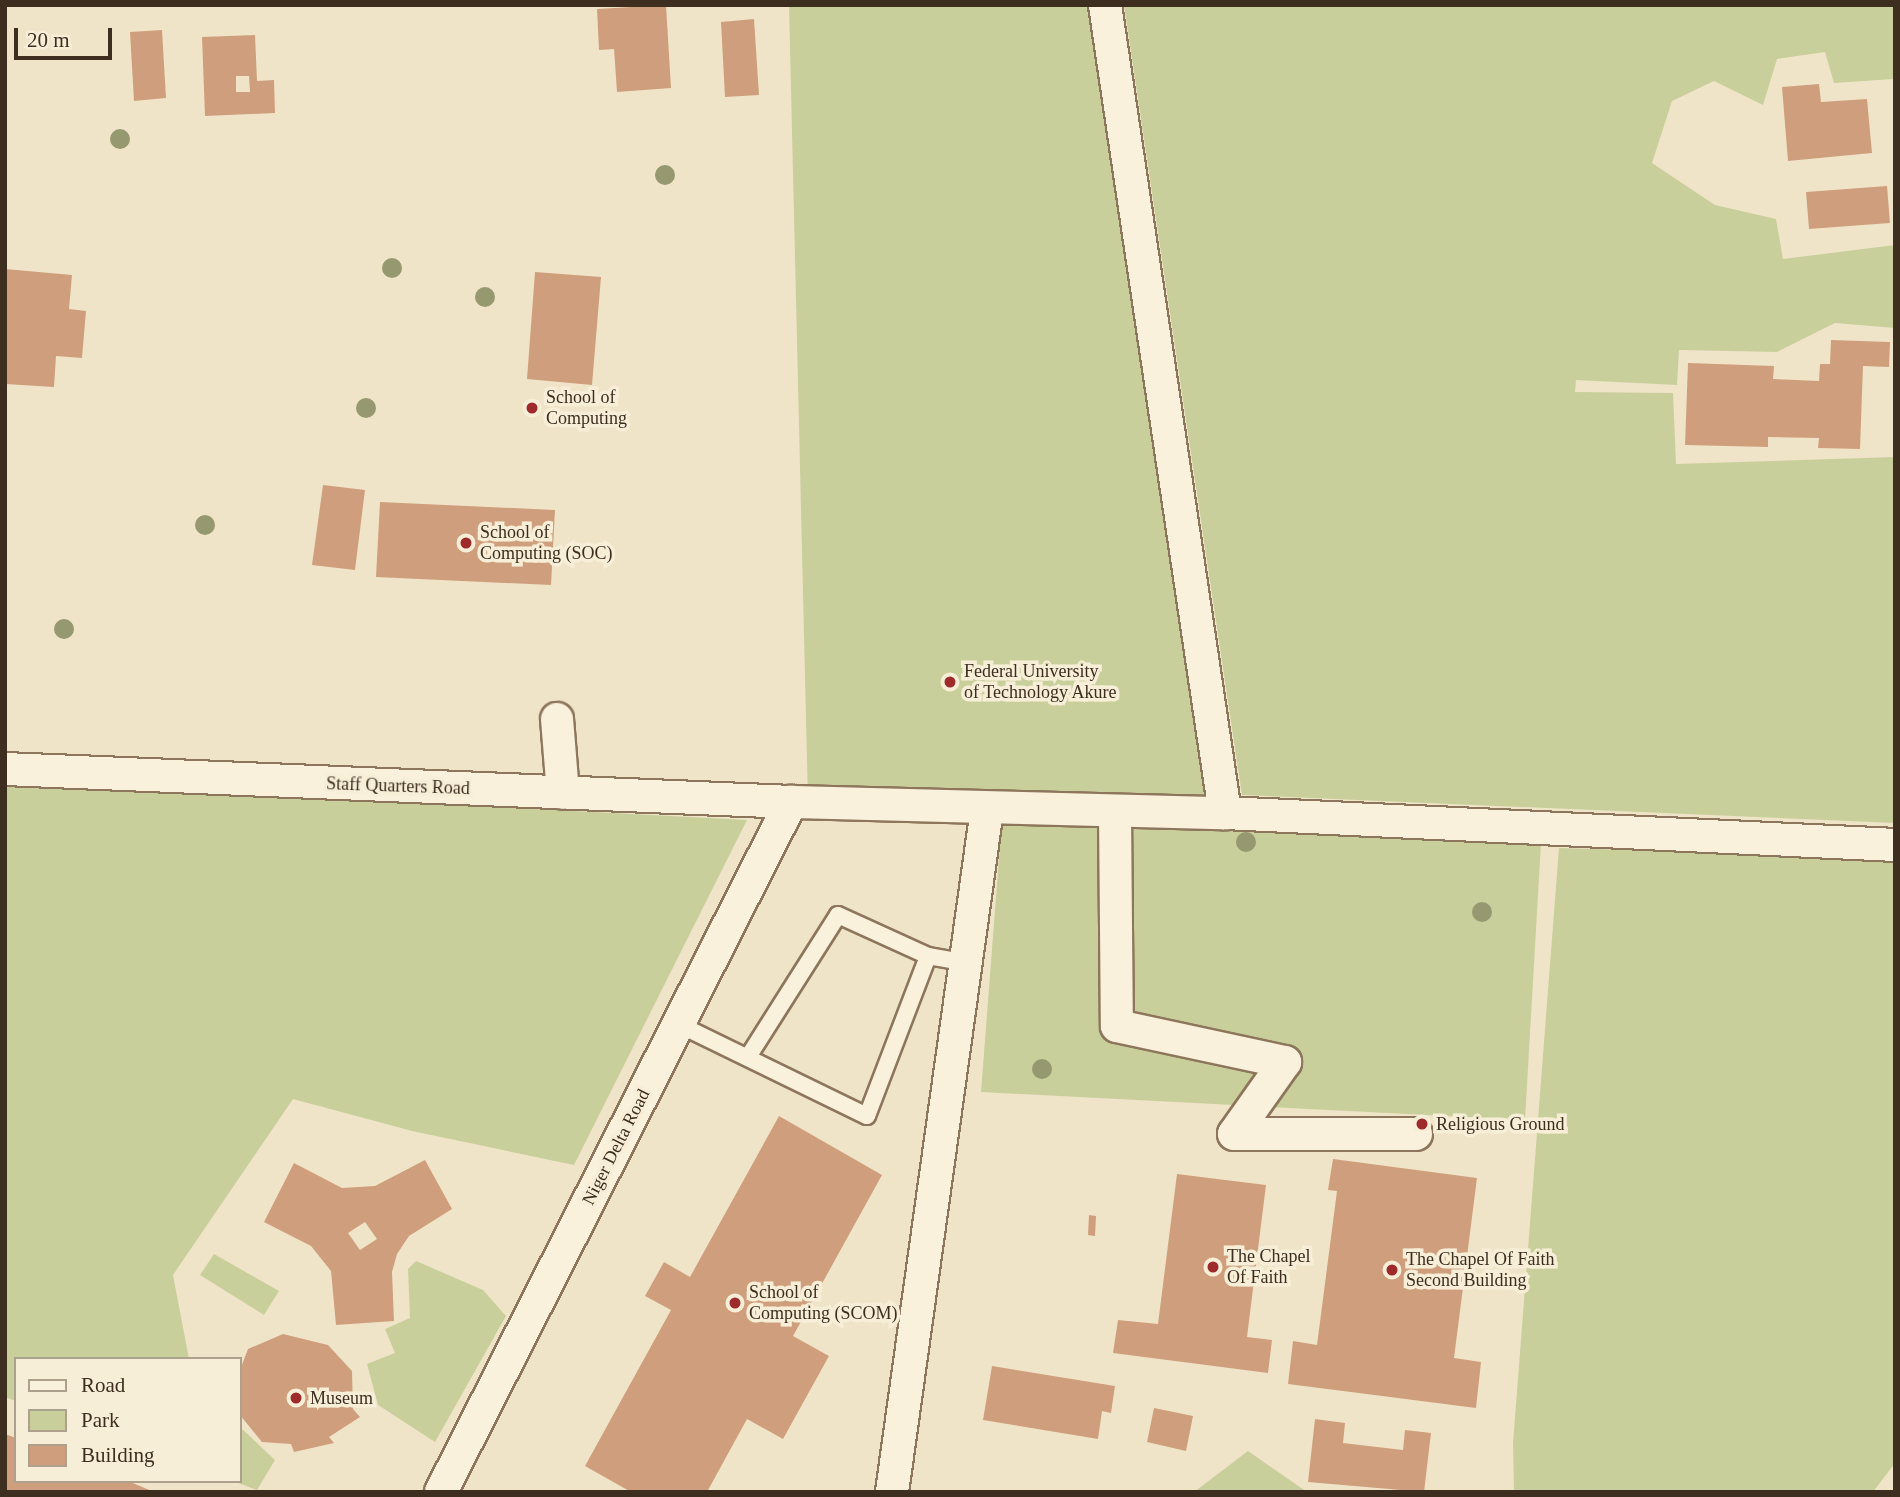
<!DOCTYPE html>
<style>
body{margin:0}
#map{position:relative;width:1900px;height:1497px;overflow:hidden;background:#f0e4c8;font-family:Georgia,serif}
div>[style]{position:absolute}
.green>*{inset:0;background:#c9cf9b}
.building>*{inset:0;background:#cf9f7d}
.roads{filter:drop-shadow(2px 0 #8d765c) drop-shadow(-2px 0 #8d765c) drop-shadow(0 2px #8d765c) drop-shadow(0 -2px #8d765c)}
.lane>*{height:16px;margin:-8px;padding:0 8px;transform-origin:8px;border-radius:8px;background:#faf1dc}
.street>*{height:32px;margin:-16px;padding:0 16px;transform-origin:16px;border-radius:16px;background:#faf1dc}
.trees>*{width:20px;height:20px;margin:-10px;border-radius:50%;background:#96986f}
.dots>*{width:19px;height:19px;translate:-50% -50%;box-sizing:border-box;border:4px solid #f7eed8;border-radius:50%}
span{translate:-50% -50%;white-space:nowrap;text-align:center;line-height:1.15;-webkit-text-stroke:7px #f7eed8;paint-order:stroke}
.poi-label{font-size:18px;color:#3d2e20}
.left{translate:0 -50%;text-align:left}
.street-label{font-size:18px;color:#3d2e20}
.frame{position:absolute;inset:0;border:7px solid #3d2e20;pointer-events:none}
.legend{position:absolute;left:14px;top:1357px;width:228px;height:126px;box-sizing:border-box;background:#f7eed8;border:2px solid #ada18e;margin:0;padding:9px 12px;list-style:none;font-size:21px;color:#3d2e20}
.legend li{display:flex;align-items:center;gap:14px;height:35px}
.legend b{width:35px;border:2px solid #ada18e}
.scale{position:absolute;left:14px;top:28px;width:98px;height:32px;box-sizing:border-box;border:4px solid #3d2e20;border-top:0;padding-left:9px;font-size:21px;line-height:24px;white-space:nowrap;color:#3d2e20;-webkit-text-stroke:5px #f7eed8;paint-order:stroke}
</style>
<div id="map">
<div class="green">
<i style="clip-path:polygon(789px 5px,1086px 5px,1159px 361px,1224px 807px,808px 803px)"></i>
<i style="clip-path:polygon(1124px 5px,1895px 5px,1895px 89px,1893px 79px,1834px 83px,1825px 52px,1777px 59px,1763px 105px,1714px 81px,1672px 101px,1652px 163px,1715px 205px,1776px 219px,1783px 259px,1895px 245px,1895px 328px,1835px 323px,1777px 352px,1679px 350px,1677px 385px,1576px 380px,1575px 392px,1673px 393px,1676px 464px,1895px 457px,1895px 823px,1242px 795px)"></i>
<i style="clip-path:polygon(5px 781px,747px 820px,574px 1165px,412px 1131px,293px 1099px,173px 1275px,189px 1359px,16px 1359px,16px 1401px,5px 1397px)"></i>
<i style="clip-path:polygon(1002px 819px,1541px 843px,1525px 1120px,981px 1092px)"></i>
<i style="clip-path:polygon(1559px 848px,1895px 857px,1895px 1463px,1873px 1492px,1514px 1492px,1513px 1443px)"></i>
<i style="clip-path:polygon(214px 1254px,279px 1291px,264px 1315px,200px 1275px)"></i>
<i style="clip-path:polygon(416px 1261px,483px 1290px,506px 1316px,435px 1442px,378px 1405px,367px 1364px,395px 1353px,385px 1329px,410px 1318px,408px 1269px)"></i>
<i style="clip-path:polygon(240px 1427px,275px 1460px,257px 1490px,233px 1481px,240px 1481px)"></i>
<i style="clip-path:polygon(1248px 1451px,1307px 1492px,1194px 1492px)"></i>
</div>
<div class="building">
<i style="clip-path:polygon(666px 5px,671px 88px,617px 92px,614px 49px,599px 50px,597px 9px)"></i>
<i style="clip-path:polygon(754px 19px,759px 95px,725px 97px,721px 22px)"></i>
<i style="clip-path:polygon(162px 30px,166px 98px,134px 101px,130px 32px)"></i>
<i style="clip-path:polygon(evenodd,255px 35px,257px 81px,274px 80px,275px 113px,205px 116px,202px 37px,255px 35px,236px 76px,249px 76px,250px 92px,236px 92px,236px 76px)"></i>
<i style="clip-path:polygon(1819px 84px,1821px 102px,1867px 99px,1872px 153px,1788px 161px,1782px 87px)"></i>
<i style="clip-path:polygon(1887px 186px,1890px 223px,1809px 229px,1806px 192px)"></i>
<i style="clip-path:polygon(5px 269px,72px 275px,69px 309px,86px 311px,82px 358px,56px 356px,54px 387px,5px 384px)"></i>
<i style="clip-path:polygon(535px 272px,601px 277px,592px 385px,527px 379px)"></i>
<i style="clip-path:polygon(1831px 340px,1890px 342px,1889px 367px,1863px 366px,1860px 449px,1818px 448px,1819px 438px,1768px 437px,1768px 447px,1685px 445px,1688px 363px,1774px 366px,1773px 379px,1819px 381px,1820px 364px,1830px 364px)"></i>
<i style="clip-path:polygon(323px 485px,365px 490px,355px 570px,312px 565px)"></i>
<i style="clip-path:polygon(380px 502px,555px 510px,551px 585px,376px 577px)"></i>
<i style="clip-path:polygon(779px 1116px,882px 1175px,793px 1336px,829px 1356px,783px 1439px,747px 1419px,707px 1492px,631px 1492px,585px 1466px,671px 1310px,645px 1296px,664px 1262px,690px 1277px)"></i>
<i style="clip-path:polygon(1333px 1159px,1477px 1178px,1454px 1358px,1481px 1362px,1476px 1408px,1288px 1384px,1293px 1341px,1317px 1345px,1337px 1191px,1328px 1190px)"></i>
<i style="clip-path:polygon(evenodd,425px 1160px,452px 1209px,409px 1236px,397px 1254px,392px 1272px,394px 1321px,336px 1325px,331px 1271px,311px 1246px,264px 1222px,294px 1163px,342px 1188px,375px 1186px,425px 1160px,365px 1222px,377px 1239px,360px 1250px,348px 1233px,365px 1222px)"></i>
<i style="clip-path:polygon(1177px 1174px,1266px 1185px,1247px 1337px,1272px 1340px,1268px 1373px,1113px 1353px,1118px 1320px,1158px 1324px)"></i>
<i style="clip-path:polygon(1089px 1215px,1096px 1216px,1095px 1236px,1088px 1235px)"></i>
<i style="clip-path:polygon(283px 1334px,328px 1345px,352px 1371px,353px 1409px,360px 1417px,329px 1437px,334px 1443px,294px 1452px,291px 1444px,262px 1442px,240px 1415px,240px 1370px,248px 1349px)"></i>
<i style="clip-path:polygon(992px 1366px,1115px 1386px,1111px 1413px,1102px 1411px,1098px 1439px,983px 1420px)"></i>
<i style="clip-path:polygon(1154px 1408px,1193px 1416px,1186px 1451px,1147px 1442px)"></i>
<i style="clip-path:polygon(1315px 1419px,1345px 1423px,1343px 1443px,1403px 1450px,1405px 1430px,1431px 1433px,1424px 1492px,1308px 1482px)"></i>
<i style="clip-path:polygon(5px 1434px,16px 1438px,16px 1481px,128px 1481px,154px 1492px,5px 1492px)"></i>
</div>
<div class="roads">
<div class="lane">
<i style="left:678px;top:1024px;width:210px;rotate:26deg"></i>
<i style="left:867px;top:1116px;width:171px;rotate:-69.1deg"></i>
<i style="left:748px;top:1057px;width:168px;rotate:-57.6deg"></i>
<i style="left:838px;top:915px;width:99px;rotate:24.5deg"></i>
<i style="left:928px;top:956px;width:40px;rotate:10deg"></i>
</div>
<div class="street">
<i style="left:1105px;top:5px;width:817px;rotate:81.55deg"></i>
<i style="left:557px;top:719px;width:74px;rotate:85.4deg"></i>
<i style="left:5px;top:769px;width:787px;rotate:2.4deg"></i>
<i style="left:791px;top:802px;width:434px;rotate:1.5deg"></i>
<i style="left:1225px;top:813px;width:671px;rotate:2.73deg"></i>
<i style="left:1115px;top:812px;width:214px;rotate:89.5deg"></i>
<i style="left:1117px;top:1026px;width:172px;rotate:12.1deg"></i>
<i style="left:1285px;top:1062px;width:88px;rotate:125.3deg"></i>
<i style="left:1234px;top:1134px;width:182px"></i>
<i style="left:441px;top:1492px;width:774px;rotate:-63.1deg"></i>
<i style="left:892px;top:1492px;width:690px;rotate:-82.08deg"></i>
</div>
</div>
<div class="trees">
<i style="left:120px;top:139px"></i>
<i style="left:665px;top:175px"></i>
<i style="left:392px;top:268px"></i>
<i style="left:485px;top:297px"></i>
<i style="left:366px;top:408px"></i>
<i style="left:205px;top:525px"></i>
<i style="left:64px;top:629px"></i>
<i style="left:1246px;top:842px"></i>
<i style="left:1482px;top:912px"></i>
<i style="left:1042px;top:1069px"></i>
</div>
<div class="dots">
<i style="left:532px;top:408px;background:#9e2a2b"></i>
<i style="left:466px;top:543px;background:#9e2a2b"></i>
<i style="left:950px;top:682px;background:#9e2a2b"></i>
<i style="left:1422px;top:1124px;background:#9e2a2b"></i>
<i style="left:1213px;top:1267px;background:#9e2a2b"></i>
<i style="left:1392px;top:1270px;background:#9e2a2b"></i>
<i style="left:735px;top:1303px;background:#9e2a2b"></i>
<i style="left:296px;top:1398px;background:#9e2a2b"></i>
</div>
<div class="poi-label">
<span class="left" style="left:546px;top:408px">School of<br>Computing</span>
<span class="left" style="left:480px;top:543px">School of<br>Computing (SOC)</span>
<span class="left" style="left:964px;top:682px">Federal University<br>of Technology Akure</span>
<span class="left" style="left:1436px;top:1124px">Religious Ground</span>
<span class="left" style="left:1227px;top:1267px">The Chapel<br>Of Faith</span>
<span class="left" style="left:1406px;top:1270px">The Chapel Of Faith<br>Second Building</span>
<span class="left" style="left:749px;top:1303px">School of<br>Computing (SCOM)</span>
<span class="left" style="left:310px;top:1398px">Museum</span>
</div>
<div class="street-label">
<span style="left:398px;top:786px;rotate:2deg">Staff Quarters Road</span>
<span style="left:616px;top:1147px;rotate:-63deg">Niger Delta Road</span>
</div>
<div class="frame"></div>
<ul class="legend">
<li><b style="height:9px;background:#faf1dc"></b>Road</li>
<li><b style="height:19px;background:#c9cf9b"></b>Park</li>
<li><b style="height:19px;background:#cf9f7d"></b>Building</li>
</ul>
<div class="scale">20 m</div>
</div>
